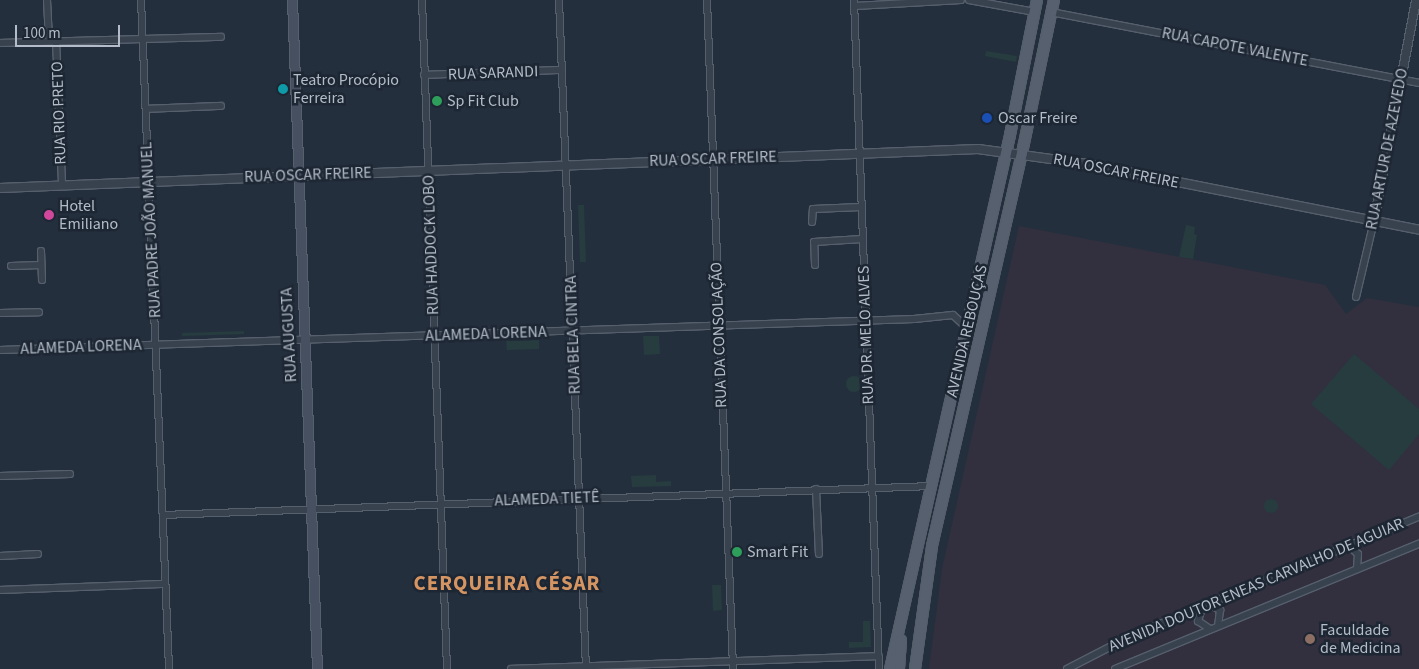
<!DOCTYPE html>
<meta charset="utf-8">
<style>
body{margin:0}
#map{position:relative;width:1419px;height:669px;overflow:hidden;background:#242f3e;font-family:"Source Sans 3",sans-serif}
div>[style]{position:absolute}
.medical>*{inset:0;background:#32303f}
.green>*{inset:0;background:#263c3f}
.round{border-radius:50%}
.roads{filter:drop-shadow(1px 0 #565f6c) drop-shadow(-1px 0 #565f6c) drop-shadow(0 1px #565f6c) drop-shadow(0 -1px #565f6c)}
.minor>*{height:6px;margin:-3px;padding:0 3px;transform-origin:3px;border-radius:3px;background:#38414e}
.tertiary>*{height:8px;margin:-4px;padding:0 4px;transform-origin:4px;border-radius:4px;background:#38414e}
.secondary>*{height:9px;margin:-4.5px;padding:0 4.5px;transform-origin:4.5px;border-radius:4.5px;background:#465061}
.primary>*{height:10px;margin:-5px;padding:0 5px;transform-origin:5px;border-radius:5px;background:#56606e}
.dots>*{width:14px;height:14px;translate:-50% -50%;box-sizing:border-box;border:2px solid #1d2633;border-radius:50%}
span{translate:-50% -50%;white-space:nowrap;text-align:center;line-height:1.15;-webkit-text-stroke:5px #1d2633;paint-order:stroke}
.street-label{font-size:16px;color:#b4bcc9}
.poi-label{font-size:16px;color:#b4bcc9}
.left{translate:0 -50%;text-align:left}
.district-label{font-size:21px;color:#d59563;font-weight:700;letter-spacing:1px}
.scale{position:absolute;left:15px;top:25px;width:105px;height:22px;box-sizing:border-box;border:2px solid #b4bcc9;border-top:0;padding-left:6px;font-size:15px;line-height:18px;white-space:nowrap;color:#b4bcc9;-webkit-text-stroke:4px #1d2633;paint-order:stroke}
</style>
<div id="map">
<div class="medical">
<i style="clip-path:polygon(1019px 226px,1325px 285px,1346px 314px,1367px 298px,1419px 307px,1419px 669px,929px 669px,942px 569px)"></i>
</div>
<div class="green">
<i style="clip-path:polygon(986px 51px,1017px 56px,1016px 62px,985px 56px)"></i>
<i style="clip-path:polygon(578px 205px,584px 205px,586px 262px,580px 262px)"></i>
<i style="clip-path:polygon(1186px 225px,1195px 227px,1194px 234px,1197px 235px,1193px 259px,1179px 257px)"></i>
<i style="clip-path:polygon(244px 331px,244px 334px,182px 336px,182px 333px)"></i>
<i style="clip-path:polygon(643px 336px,659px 336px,660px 354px,644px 355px)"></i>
<i style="clip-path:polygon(539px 340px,539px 349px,507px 350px,506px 341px)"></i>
<i style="clip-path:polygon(1354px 354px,1419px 409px,1419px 434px,1389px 470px,1311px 404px)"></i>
<i class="round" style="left:846px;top:376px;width:16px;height:16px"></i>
<i style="clip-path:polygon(656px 475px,656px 482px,671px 481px,671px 486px,632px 487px,631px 476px)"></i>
<i class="round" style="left:1264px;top:499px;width:14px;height:14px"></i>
<i style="clip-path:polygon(712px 585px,721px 585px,722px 610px,713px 611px)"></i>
<i style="clip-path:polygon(863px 621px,870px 621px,871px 647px,849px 648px,849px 642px,863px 642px)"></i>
</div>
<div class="roads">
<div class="minor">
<i style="left:47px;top:0;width:40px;rotate:87.1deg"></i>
<i style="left:141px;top:0;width:670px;rotate:87.6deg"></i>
<i style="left:422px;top:0;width:669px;rotate:87.86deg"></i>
<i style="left:559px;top:0;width:670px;rotate:87.69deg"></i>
<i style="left:707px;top:0;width:670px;rotate:87.77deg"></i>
<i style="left:854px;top:0;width:669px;rotate:87.86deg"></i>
<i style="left:969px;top:0;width:67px;rotate:10.3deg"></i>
<i style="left:855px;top:6px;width:106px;rotate:-3.2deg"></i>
<i style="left:1051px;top:12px;width:375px;rotate:10.9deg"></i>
<i style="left:56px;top:40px;width:145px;rotate:87.6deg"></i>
<i style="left:0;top:43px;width:221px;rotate:-1.6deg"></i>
<i style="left:424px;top:75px;width:138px;rotate:-2.1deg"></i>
<i style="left:146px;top:109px;width:75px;rotate:-2.3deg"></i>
<i style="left:812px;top:222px;width:13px;rotate:-86deg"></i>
<i style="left:813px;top:209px;width:48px;rotate:-2.4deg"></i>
<i style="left:41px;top:251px;width:29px;rotate:88deg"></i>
<i style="left:815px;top:265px;width:23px;rotate:-92deg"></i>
<i style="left:814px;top:242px;width:48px;rotate:-3.6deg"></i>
<i style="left:11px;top:266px;width:30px;rotate:-2deg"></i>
<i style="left:1356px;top:297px;width:78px;rotate:-76.7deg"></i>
<i style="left:0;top:313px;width:39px;rotate:-1deg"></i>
<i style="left:0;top:350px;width:915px;rotate:-1.94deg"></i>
<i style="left:914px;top:319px;width:39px;rotate:-6deg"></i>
<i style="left:953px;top:315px;width:18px;rotate:43deg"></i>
<i style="left:0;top:476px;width:70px;rotate:-1.6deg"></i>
<i style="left:816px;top:489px;width:65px;rotate:87.4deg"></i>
<i style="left:163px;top:515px;width:770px;rotate:-2.16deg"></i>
<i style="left:1349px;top:546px;width:12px;rotate:42deg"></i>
<i style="left:1358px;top:554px;width:15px;rotate:94deg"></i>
<i style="left:0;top:556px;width:38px;rotate:-3deg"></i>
<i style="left:0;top:590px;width:165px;rotate:-2.1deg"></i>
<i style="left:1209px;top:604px;width:13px;rotate:29deg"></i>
<i style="left:1220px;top:610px;width:16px;rotate:97deg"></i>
<i style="left:1202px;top:608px;width:14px;rotate:107deg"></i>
<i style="left:1198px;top:621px;width:14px;rotate:34deg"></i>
<i style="left:511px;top:669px;width:368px;rotate:-2deg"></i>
<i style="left:1067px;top:669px;width:72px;rotate:-27.3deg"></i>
<i style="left:1131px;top:636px;width:312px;rotate:-22.5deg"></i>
<i style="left:1115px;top:669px;width:329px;rotate:-22.4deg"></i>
</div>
<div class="tertiary">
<i style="left:0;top:188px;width:979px;rotate:-2.28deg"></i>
<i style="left:978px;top:149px;width:110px;rotate:7.8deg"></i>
<i style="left:1087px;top:164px;width:338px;rotate:11.2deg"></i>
<i style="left:1374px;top:221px;width:225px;rotate:-79.2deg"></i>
</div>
<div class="secondary">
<i style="left:292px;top:0;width:669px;rotate:87.86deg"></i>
</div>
<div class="primary">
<i style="left:890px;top:669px;width:547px;rotate:-77.33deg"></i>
<i style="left:1010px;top:135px;width:138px;rotate:-78.7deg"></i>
<i style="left:899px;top:669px;width:29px;rotate:-86deg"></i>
<i style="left:915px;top:669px;width:124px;rotate:-82.1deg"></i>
<i style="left:932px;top:546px;width:403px;rotate:-77.1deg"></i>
<i style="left:1022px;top:153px;width:156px;rotate:-78.2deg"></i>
</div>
</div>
<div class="dots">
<i style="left:283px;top:89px;background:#0f9aa8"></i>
<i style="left:437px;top:101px;background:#2e9e5b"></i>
<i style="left:987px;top:118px;background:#1a4fb4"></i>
<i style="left:49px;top:215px;background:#d1479c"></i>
<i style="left:737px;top:552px;background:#2e9e5b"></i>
<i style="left:1310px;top:639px;background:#8d6e63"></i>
</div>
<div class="street-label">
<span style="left:1235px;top:47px;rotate:11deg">RUA CAPOTE VALENTE</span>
<span style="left:493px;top:73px;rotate:-2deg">RUA SARANDI</span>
<span style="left:59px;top:113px;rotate:-92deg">RUA RIO PRETO</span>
<span style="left:1387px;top:149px;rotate:-79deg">RUA ARTUR DE AZEVEDO</span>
<span style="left:713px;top:159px;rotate:-2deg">RUA OSCAR FREIRE</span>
<span style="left:1116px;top:171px;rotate:11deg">RUA OSCAR FREIRE</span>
<span style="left:308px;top:175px;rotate:-2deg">RUA OSCAR FREIRE</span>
<span style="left:151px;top:230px;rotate:-93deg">RUA PADRE JOÃO MANUEL</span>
<span style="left:431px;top:245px;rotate:-92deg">RUA HADDOCK LOBO</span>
<span style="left:967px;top:331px;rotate:-77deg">AVENIDA REBOUÇAS</span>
<span style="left:486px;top:334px;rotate:-2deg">ALAMEDA LORENA</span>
<span style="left:289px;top:335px;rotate:-93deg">RUA AUGUSTA</span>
<span style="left:573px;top:335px;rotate:-92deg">RUA BELA CINTRA</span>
<span style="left:719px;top:335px;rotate:-92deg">RUA DA CONSOLAÇÃO</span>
<span style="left:866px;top:335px;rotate:-92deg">RUA DR. MELO ALVES</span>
<span style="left:81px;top:347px;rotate:-2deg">ALAMEDA LORENA</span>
<span style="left:547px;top:499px;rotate:-2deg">ALAMEDA TIETÊ</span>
<span style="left:1256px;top:585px;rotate:-23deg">AVENIDA DOUTOR ENEAS CARVALHO DE AGUIAR</span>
</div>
<div class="poi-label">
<span class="left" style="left:293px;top:89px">Teatro Procópio<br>Ferreira</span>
<span class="left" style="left:447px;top:101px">Sp Fit Club</span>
<span class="left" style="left:998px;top:118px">Oscar Freire</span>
<span class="left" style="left:59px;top:215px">Hotel<br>Emiliano</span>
<span class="left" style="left:747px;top:552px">Smart Fit</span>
<span class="left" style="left:1320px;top:639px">Faculdade<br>de Medicina</span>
</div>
<div class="district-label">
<span style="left:507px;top:583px">CERQUEIRA CÉSAR</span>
</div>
<div class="scale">100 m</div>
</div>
